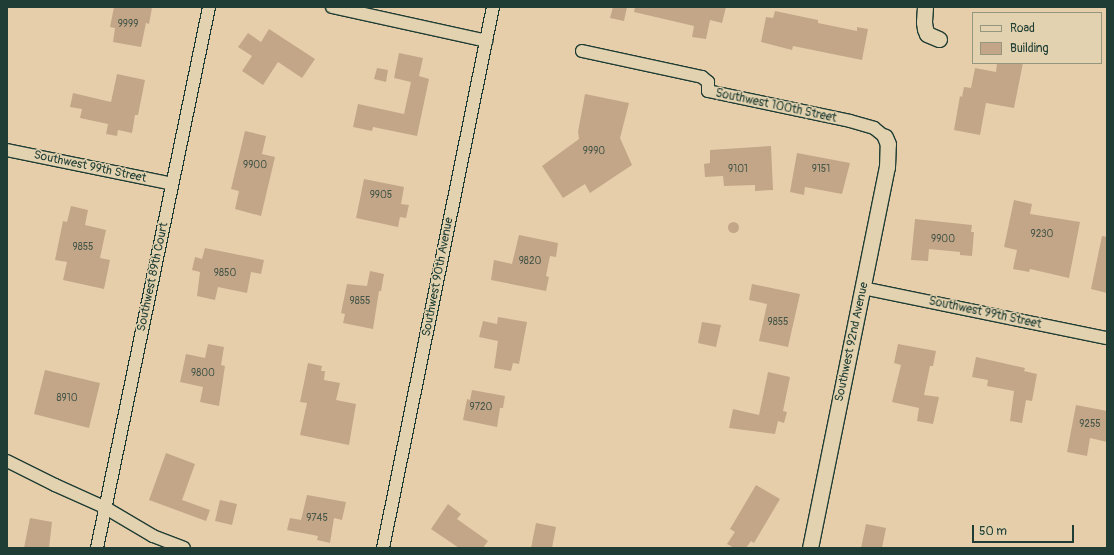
<!DOCTYPE html>
<style>
body{margin:0}
#map{position:relative;width:1114px;height:555px;overflow:hidden;background:#e7ceaa;font-family:Pangolin,sans-serif}
div>[style]{position:absolute}
.building>*{inset:0;background:#c3a688}
.round{border-radius:50%}
.roads{filter:drop-shadow(1px 0 #1f3d34) drop-shadow(-1px 0 #1f3d34) drop-shadow(0 1px #1f3d34) drop-shadow(0 -1px #1f3d34)}
.minor>*{height:12px;margin:-6px;padding:0 6px;transform-origin:6px;border-radius:6px;background:#e3d2af}
.tertiary>*{height:15px;margin:-7.5px;padding:0 7.5px;transform-origin:7.5px;border-radius:7.5px;background:#e3d2af}
span{translate:-50% -50%;white-space:nowrap;text-align:center;line-height:1.15;-webkit-text-stroke:3px #e3d2af;paint-order:stroke}
.number-label{font-size:10px;color:#485749}
.number-label span{-webkit-text-stroke-width:0}
.street-label{font-size:12px;color:#1f3d34}
.frame{position:absolute;inset:0;border:8px solid #1f3d34;pointer-events:none}
.legend{position:absolute;left:972px;top:12px;width:130px;height:52px;box-sizing:border-box;background:#e3d2af;border:1px solid #95967e;margin:0;padding:5px 7px;list-style:none;font-size:12px;color:#1f3d34}
.legend li{display:flex;align-items:center;gap:8px;height:20px}
.legend b{width:20px;border:1px solid #95967e}
.scale{position:absolute;left:972px;top:525px;width:102px;height:18px;box-sizing:border-box;border:2px solid #1f3d34;border-top:0;padding-left:5px;font-size:12px;line-height:14px;white-space:nowrap;color:#1f3d34;-webkit-text-stroke:3px #e3d2af;paint-order:stroke}
</style>
<div id="map">
<div class="building">
<i style="clip-path:polygon(114px 7px,152px 8px,149px 24px,146px 23px,141px 47px,113px 42px,115px 28px,110px 27px)"></i>
<i style="clip-path:polygon(613px 7px,627px 7px,624px 21px,610px 18px)"></i>
<i style="clip-path:polygon(635px 7px,726px 7px,722px 23px,710px 20px,706px 39px,692px 37px,694px 26px,634px 12px)"></i>
<i style="clip-path:polygon(775px 11px,818px 20px,818px 23px,857px 31px,857px 27px,868px 29px,862px 60px,793px 46px,792px 50px,761px 42px,766px 17px,773px 18px)"></i>
<i style="clip-path:polygon(269px 29px,315px 59px,302px 78px,278px 62px,263px 85px,242px 71px,252px 56px,238px 47px,248px 33px,261px 42px)"></i>
<i style="clip-path:polygon(399px 53px,423px 58px,419px 76px,429px 79px,417px 136px,373px 127px,372px 131px,353px 127px,358px 104px,404px 114px,411px 82px,394px 78px)"></i>
<i style="clip-path:polygon(997px 63px,1023px 63px,1014px 108px,986px 103px,980px 135px,954px 130px,960px 96px,962px 97px,964px 87px,971px 88px,975px 68px,996px 72px)"></i>
<i style="clip-path:polygon(377px 68px,388px 70px,386px 82px,374px 79px)"></i>
<i style="clip-path:polygon(117px 74px,145px 80px,138px 115px,135px 115px,132px 133px,118px 130px,117px 136px,106px 134px,108px 124px,80px 118px,82px 109px,70px 107px,73px 93px,111px 102px)"></i>
<i style="clip-path:polygon(585px 94px,629px 103px,620px 138px,632px 165px,590px 193px,585px 184px,563px 198px,542px 166px,579px 139px,578px 132px)"></i>
<i style="clip-path:polygon(245px 131px,266px 136px,262px 154px,275px 157px,261px 216px,235px 209px,239px 191px,231px 189px)"></i>
<i style="clip-path:polygon(771px 146px,773px 190px,755px 191px,755px 185px,724px 186px,723px 176px,705px 177px,704px 164px,710px 163px,710px 150px)"></i>
<i style="clip-path:polygon(797px 153px,850px 163px,842px 194px,805px 187px,804px 195px,790px 192px)"></i>
<i style="clip-path:polygon(364px 179px,404px 187px,401px 204px,409px 205px,406px 218px,400px 217px,398px 227px,356px 218px)"></i>
<i style="clip-path:polygon(1014px 200px,1032px 204px,1030px 214px,1080px 222px,1069px 278px,1030px 269px,1029px 272px,1013px 269px,1017px 250px,1004px 247px)"></i>
<i style="clip-path:polygon(71px 206px,88px 210px,85px 225px,106px 230px,100px 258px,110px 260px,104px 289px,63px 280px,67px 262px,55px 260px,63px 221px,67px 222px)"></i>
<i style="clip-path:polygon(915px 219px,972px 225px,971px 232px,974px 232px,972px 256px,960px 255px,960px 252px,929px 249px,928px 261px,911px 260px)"></i>
<i class="round" style="left:727.5px;top:221.5px;width:11px;height:11px"></i>
<i style="clip-path:polygon(519px 235px,558px 243px,556px 257px,550px 256px,546px 276px,549px 277px,546px 291px,491px 280px,494px 260px,512px 264px)"></i>
<i style="clip-path:polygon(1102px 236px,1107px 237px,1107px 293px,1091px 289px)"></i>
<i style="clip-path:polygon(205px 248px,264px 260px,261px 274px,251px 272px,247px 293px,218px 287px,215px 300px,197px 296px,200px 272px,192px 270px,195px 257px,202px 259px)"></i>
<i style="clip-path:polygon(370px 271px,384px 274px,381px 291px,379px 291px,373px 329px,343px 323px,345px 314px,341px 313px,347px 284px,367px 286px)"></i>
<i style="clip-path:polygon(752px 284px,800px 294px,788px 347px,759px 341px,767px 304px,749px 300px)"></i>
<i style="clip-path:polygon(498px 317px,527px 322px,519px 364px,513px 363px,511px 371px,494px 368px,498px 341px,479px 337px,483px 321px,497px 324px)"></i>
<i style="clip-path:polygon(702px 322px,721px 325px,716px 347px,698px 343px)"></i>
<i style="clip-path:polygon(208px 344px,224px 347px,221px 365px,225px 366px,219px 406px,200px 402px,203px 387px,180px 382px,186px 354px,205px 358px)"></i>
<i style="clip-path:polygon(898px 344px,936px 351px,933px 366px,930px 366px,924px 395px,939px 397px,933px 424px,917px 421px,919px 408px,892px 402px,901px 365px,894px 363px)"></i>
<i style="clip-path:polygon(976px 357px,1025px 368px,1024px 371px,1037px 374px,1032px 401px,1026px 400px,1022px 423px,1010px 421px,1014px 391px,987px 386px,988px 380px,972px 377px)"></i>
<i style="clip-path:polygon(308px 363px,322px 366px,321px 371px,325px 371px,324px 380px,340px 383px,336px 400px,356px 404px,349px 445px,300px 435px,307px 403px,300px 402px)"></i>
<i style="clip-path:polygon(45px 370px,100px 383px,89px 428px,34px 414px)"></i>
<i style="clip-path:polygon(768px 372px,790px 377px,783px 411px,787px 412px,784px 423px,778px 421px,775px 434px,729px 428px,733px 409px,759px 415px)"></i>
<i style="clip-path:polygon(472px 390px,505px 396px,503px 408px,500px 408px,497px 427px,463px 420px,467px 399px,470px 400px)"></i>
<i style="clip-path:polygon(1076px 405px,1107px 411px,1107px 442px,1090px 438px,1087px 456px,1067px 452px)"></i>
<i style="clip-path:polygon(166px 453px,195px 464px,182px 500px,210px 510px,206px 521px,149px 500px)"></i>
<i style="clip-path:polygon(756px 485px,780px 499px,754px 543px,751px 541px,746px 548px,734px 548px,727px 544px,735px 532px,730px 529px)"></i>
<i style="clip-path:polygon(307px 495px,346px 502px,342px 520px,334px 518px,330px 543px,317px 540px,318px 536px,287px 530px,290px 518px,301px 520px)"></i>
<i style="clip-path:polygon(220px 500px,237px 504px,232px 525px,215px 521px)"></i>
<i style="clip-path:polygon(448px 504px,461px 514px,457px 519px,488px 541px,483px 548px,459px 548px,431px 529px)"></i>
<i style="clip-path:polygon(30px 518px,52px 522px,49px 548px,24px 548px)"></i>
<i style="clip-path:polygon(536px 523px,556px 527px,552px 548px,531px 548px)"></i>
<i style="clip-path:polygon(866px 524px,886px 528px,882px 548px,861px 548px)"></i>
</div>
<div class="roads">
<div class="minor">
<i style="left:332px;top:7px;width:158px;rotate:12.4deg"></i>
<i style="left:582px;top:51px;width:123px;rotate:12.2deg"></i>
<i style="left:702px;top:77px;width:8px;rotate:40deg"></i>
<i style="left:708px;top:82px;width:9px;rotate:90deg"></i>
<i style="left:708px;top:91px;width:145px;rotate:11.9deg"></i>
<i style="left:850px;top:121px;width:25px;rotate:16deg"></i>
<i style="left:874px;top:128px;width:14px;rotate:39deg"></i>
<i style="left:7px;top:150px;width:168px;rotate:11.6deg"></i>
<i style="left:863px;top:288px;width:249px;rotate:11.6deg"></i>
<i style="left:7px;top:461px;width:54px;rotate:26.6deg"></i>
<i style="left:55px;top:485px;width:54px;rotate:24.2deg"></i>
<i style="left:104px;top:507px;width:57px;rotate:30.6deg"></i>
<i style="left:153px;top:536px;width:33px;rotate:21deg"></i>
<i style="left:97px;top:548px;width:552px;rotate:-78.3deg"></i>
<i style="left:383px;top:548px;width:552px;rotate:-78.51deg"></i>
</div>
<div class="tertiary">
<i style="left:925px;top:7px;width:15px;rotate:94deg"></i>
<i style="left:924px;top:22px;width:7px;rotate:82deg"></i>
<i style="left:925px;top:29px;width:5px;rotate:68deg"></i>
<i style="left:927px;top:34px;width:13px;rotate:23deg"></i>
<i style="left:810px;top:548px;width:389px;rotate:-78.6deg"></i>
<i style="left:887px;top:167px;width:23px;rotate:-88deg"></i>
<i style="left:888px;top:144px;width:8px;rotate:-113deg"></i>
</div>
</div>
<div class="number-label">
<span style="left:128px;top:25px">9999</span>
<span style="left:594px;top:152px">9990</span>
<span style="left:255px;top:166px">9900</span>
<span style="left:738px;top:170px">9101</span>
<span style="left:821px;top:170px">9151</span>
<span style="left:381px;top:196px">9905</span>
<span style="left:1042px;top:235px">9230</span>
<span style="left:943px;top:240px">9900</span>
<span style="left:83px;top:248px">9855</span>
<span style="left:530px;top:262px">9820</span>
<span style="left:225px;top:274px">9850</span>
<span style="left:360px;top:302px">9855</span>
<span style="left:778px;top:323px">9855</span>
<span style="left:203px;top:374px">9800</span>
<span style="left:67px;top:399px">8910</span>
<span style="left:481px;top:408px">9720</span>
<span style="left:1090px;top:425px">9255</span>
<span style="left:317px;top:519px">9745</span>
</div>
<div class="street-label">
<span style="left:776px;top:106px;rotate:12deg">Southwest 100th Street</span>
<span style="left:90px;top:167px;rotate:12deg">Southwest 99th Street</span>
<span style="left:153px;top:277px;rotate:-78deg">Southwest 89th Court</span>
<span style="left:438px;top:277px;rotate:-79deg">Southwest 90th Avenue</span>
<span style="left:985px;top:313px;rotate:12deg">Southwest 99th Street</span>
<span style="left:852px;top:342px;rotate:-78deg">Southwest 92nd Avenue</span>
</div>
<div class="frame"></div>
<ul class="legend">
<li><b style="height:5px;background:#e3d2af"></b>Road</li>
<li><b style="height:11px;background:#c3a688"></b>Building</li>
</ul>
<div class="scale">50 m</div>
</div>
